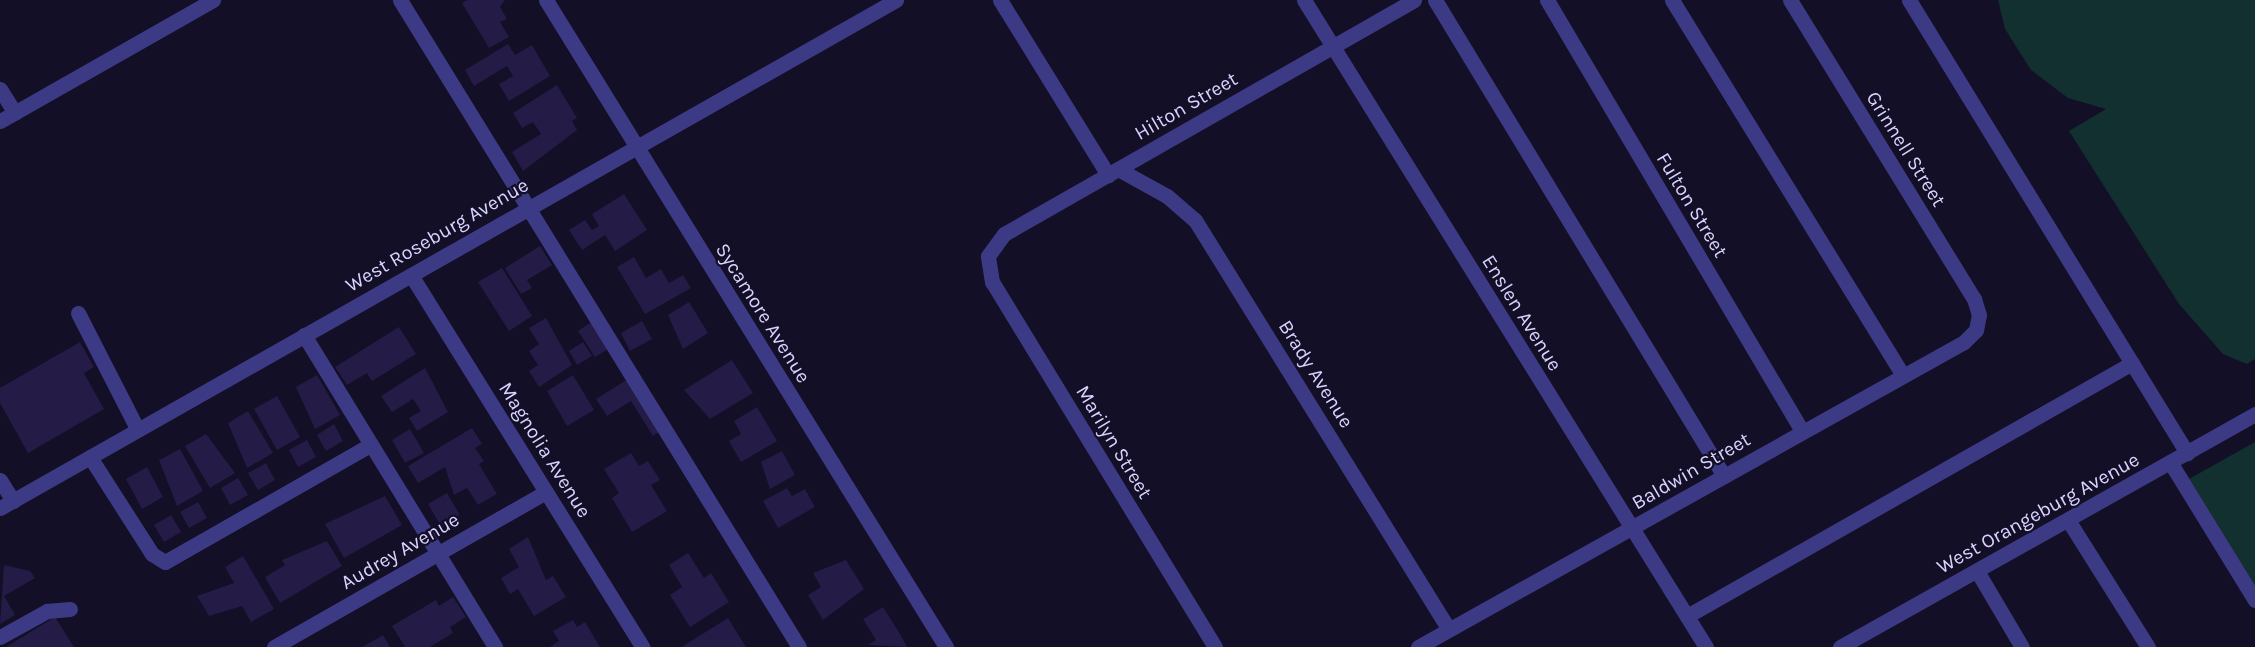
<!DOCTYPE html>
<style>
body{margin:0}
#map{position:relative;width:2255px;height:647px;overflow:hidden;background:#130f26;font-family:Karla,sans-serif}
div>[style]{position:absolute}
.green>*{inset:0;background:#12302f}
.building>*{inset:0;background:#241b47}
.minor>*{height:15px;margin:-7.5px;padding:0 7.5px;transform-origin:7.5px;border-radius:7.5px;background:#3d3a85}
span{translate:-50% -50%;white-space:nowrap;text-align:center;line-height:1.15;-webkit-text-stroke:4.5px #130f26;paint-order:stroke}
.street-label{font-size:20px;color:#d9d4ff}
</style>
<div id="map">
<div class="green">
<i style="clip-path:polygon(1998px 0,2255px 0,2255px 359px,2247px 364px,2223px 354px,2179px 304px,2069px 131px,2106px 109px,2068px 98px,2031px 70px,2005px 29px)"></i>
<i style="clip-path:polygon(2255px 442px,2255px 586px,2189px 479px)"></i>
</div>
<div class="building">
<i style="clip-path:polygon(467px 0,505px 0,500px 7px,507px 19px,500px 22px,509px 37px,489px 48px,462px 3px)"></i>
<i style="clip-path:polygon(508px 44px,515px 55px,532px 45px,550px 76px,509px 101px,499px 84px,513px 76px,507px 66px,474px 86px,465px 70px)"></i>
<i style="clip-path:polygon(557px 85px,577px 118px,572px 121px,577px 130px,523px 171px,512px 152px,541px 134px,533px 122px,522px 128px,513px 113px)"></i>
<i style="clip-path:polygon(624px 194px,647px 230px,615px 251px,605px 235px,582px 250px,569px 230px,585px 220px,592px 230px,599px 226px,592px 214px)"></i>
<i style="clip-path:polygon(540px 246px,552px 265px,527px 280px,532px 288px,521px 294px,505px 268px)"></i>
<i style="clip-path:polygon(634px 257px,646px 278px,661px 269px,669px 283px,683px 275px,691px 288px,645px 314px,617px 267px)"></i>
<i style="clip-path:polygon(502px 268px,532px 316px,509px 331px,478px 282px)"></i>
<i style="clip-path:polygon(689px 302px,708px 333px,683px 349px,668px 315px)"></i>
<i style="clip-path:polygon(546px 318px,572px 365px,539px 387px,529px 371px,538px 365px,529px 351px,539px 344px,529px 328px)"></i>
<i style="clip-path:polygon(593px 321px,610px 348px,595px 357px,578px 331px)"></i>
<i style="clip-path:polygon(642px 321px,652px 339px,630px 351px,621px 333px)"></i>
<i style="clip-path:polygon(399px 327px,416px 354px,372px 381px,367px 373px,347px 385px,335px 367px)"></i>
<i style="clip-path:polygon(80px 342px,94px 367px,84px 373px,104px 409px,28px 453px,0 403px,0 388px)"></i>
<i style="clip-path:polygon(583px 342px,592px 356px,577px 365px,569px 351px)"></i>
<i style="clip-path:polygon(732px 360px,753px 393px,710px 419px,684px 390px)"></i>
<i style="clip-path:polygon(425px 368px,448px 412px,417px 431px,409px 418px,421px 411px,413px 399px,392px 412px,381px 396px)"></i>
<i style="clip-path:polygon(317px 375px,340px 415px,315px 429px,296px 387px)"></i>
<i style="clip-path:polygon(573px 375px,594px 410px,567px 426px,547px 391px)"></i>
<i style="clip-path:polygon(628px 379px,660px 431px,653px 436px,631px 401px,607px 416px,596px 399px)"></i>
<i style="clip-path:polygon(277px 396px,300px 437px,277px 450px,254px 409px)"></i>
<i style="clip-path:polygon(757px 407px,777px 441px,741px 462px,729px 441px,741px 434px,734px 421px)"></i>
<i style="clip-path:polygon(248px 411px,273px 453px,247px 468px,228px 423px)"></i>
<i style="clip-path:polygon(334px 424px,343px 441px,326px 451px,317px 435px)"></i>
<i style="clip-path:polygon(472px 428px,482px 444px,475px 448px,484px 461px,479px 464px,497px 494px,478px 505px,467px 488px,454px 495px,445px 467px,418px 483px,408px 466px)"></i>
<i style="clip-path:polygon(410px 429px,424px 453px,405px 463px,392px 440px)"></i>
<i style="clip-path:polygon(206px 434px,235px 473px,210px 488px,185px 446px)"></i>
<i style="clip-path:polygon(307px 440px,316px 457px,298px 467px,289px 450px)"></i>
<i style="clip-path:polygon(180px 449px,203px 491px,177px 506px,159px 460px)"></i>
<i style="clip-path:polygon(782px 451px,795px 475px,770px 489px,761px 462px)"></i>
<i style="clip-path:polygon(631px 453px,639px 466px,648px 461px,660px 480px,651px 485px,667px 511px,632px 532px,612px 498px,619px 493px,604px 469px)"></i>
<i style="clip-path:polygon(266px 463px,275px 480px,258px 490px,248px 473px)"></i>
<i style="clip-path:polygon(147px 467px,163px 497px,142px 509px,126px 479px)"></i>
<i style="clip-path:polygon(238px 478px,248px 495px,230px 505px,221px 488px)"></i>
<i style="clip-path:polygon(787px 488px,792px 496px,805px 489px,815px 507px,778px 528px,763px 501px)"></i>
<i style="clip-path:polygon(447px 493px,461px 517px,442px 528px,428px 504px)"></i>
<i style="clip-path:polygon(385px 496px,402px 525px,344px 558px,325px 524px)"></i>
<i style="clip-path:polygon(198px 502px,207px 518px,189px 528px,180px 512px)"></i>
<i style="clip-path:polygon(171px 515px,181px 532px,164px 542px,154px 525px)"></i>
<i style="clip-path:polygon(528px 537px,546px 580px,553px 576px,566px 597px,534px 616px,518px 589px,510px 594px,501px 578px,519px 567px,509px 549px)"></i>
<i style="clip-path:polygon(327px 541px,342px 566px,280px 603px,265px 577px,285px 565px,282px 560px)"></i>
<i style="clip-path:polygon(688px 553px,704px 578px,711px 573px,729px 602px,690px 627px,670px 595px,682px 587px,669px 565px)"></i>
<i style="clip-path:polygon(243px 556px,274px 609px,251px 622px,242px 606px,209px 616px,197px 596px,234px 583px,225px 567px)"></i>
<i style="clip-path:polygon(846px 560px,864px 589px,823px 620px,808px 595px,821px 587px,813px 573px)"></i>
<i style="clip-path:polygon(4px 565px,30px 571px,35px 578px,4px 596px,15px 615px,0 624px)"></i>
<i style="clip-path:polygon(453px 597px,466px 617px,450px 627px,453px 633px,430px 647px,405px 647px,392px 626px,436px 600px,439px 606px)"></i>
<i style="clip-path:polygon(883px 607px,900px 634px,907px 647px,868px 645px,876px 640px,863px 619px)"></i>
<i style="clip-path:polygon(55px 617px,74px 647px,6px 647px)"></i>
<i style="clip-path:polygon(728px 618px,746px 647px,684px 647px,683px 646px)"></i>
<i style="clip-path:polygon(573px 620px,577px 627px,585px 622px,600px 647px,550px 647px,559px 641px,553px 631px)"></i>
<i style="clip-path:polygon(383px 635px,390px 647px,362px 647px)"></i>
</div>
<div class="minor">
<i style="left:400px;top:0;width:760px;rotate:58.34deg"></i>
<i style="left:546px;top:0;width:761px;rotate:58.27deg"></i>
<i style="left:1000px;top:0;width:206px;rotate:58.3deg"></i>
<i style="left:1304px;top:0;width:762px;rotate:58.15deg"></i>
<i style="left:1435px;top:0;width:557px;rotate:58.74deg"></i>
<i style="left:1547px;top:0;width:501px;rotate:59.39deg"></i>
<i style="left:1672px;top:0;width:441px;rotate:58.4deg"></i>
<i style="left:1909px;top:0;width:532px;rotate:58.46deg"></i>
<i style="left:0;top:89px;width:28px;rotate:58deg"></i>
<i style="left:0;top:121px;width:245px;rotate:-29.6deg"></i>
<i style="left:1118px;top:169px;width:56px;rotate:28.9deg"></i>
<i style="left:1167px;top:196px;width:37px;rotate:41deg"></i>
<i style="left:1195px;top:220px;width:481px;rotate:58.2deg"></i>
<i style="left:411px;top:275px;width:438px;rotate:58.1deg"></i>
<i style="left:78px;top:313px;width:131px;rotate:62.9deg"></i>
<i style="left:304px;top:335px;width:366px;rotate:58.5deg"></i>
<i style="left:90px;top:457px;width:115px;rotate:57.4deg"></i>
<i style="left:152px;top:554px;width:15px;rotate:32deg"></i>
<i style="left:165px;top:562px;width:236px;rotate:-29.7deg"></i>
<i style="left:2170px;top:462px;width:162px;rotate:58.4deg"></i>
<i style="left:0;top:480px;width:25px;rotate:58deg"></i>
<i style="left:0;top:508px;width:1030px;rotate:-29.55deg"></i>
<i style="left:2068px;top:520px;width:150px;rotate:57.8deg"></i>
<i style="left:1977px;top:571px;width:88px;rotate:59.4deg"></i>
<i style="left:1687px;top:616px;width:512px;rotate:-29.62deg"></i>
<i style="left:0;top:637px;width:54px;rotate:-29deg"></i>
<i style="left:47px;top:611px;width:23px;rotate:-5deg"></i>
<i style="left:274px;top:647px;width:313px;rotate:-29.7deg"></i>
<i style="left:1215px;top:647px;width:428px;rotate:-121.4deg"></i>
<i style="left:992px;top:282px;width:26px;rotate:-99deg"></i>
<i style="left:988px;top:256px;width:27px;rotate:-54deg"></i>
<i style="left:1004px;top:234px;width:472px;rotate:-29.7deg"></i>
<i style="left:1418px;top:647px;width:625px;rotate:-29.19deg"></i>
<i style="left:1964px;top:342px;width:17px;rotate:-45deg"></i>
<i style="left:1976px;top:330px;width:15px;rotate:-79deg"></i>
<i style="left:1979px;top:315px;width:17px;rotate:-107deg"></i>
<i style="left:1974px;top:299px;width:351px;rotate:-121.6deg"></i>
<i style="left:1840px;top:647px;width:476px;rotate:-29.3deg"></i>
</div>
<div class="street-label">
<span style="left:1186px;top:106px;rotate:-30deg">Hilton Street</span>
<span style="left:1906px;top:149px;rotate:58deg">Grinnell Street</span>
<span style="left:1692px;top:205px;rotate:59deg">Fulton Street</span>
<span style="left:437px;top:235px;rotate:-30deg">West Roseburg Avenue</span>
<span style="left:763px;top:313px;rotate:58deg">Sycamore Avenue</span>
<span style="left:1522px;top:313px;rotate:58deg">Enslen Avenue</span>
<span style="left:1316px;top:374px;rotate:58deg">Brady Avenue</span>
<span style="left:1114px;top:442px;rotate:59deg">Marilyn Street</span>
<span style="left:545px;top:450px;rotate:58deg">Magnolia Avenue</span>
<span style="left:1691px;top:471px;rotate:-30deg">Baldwin Street</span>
<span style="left:2038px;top:513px;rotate:-29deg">West Orangeburg Avenue</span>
<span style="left:400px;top:551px;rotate:-30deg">Audrey Avenue</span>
</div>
</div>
